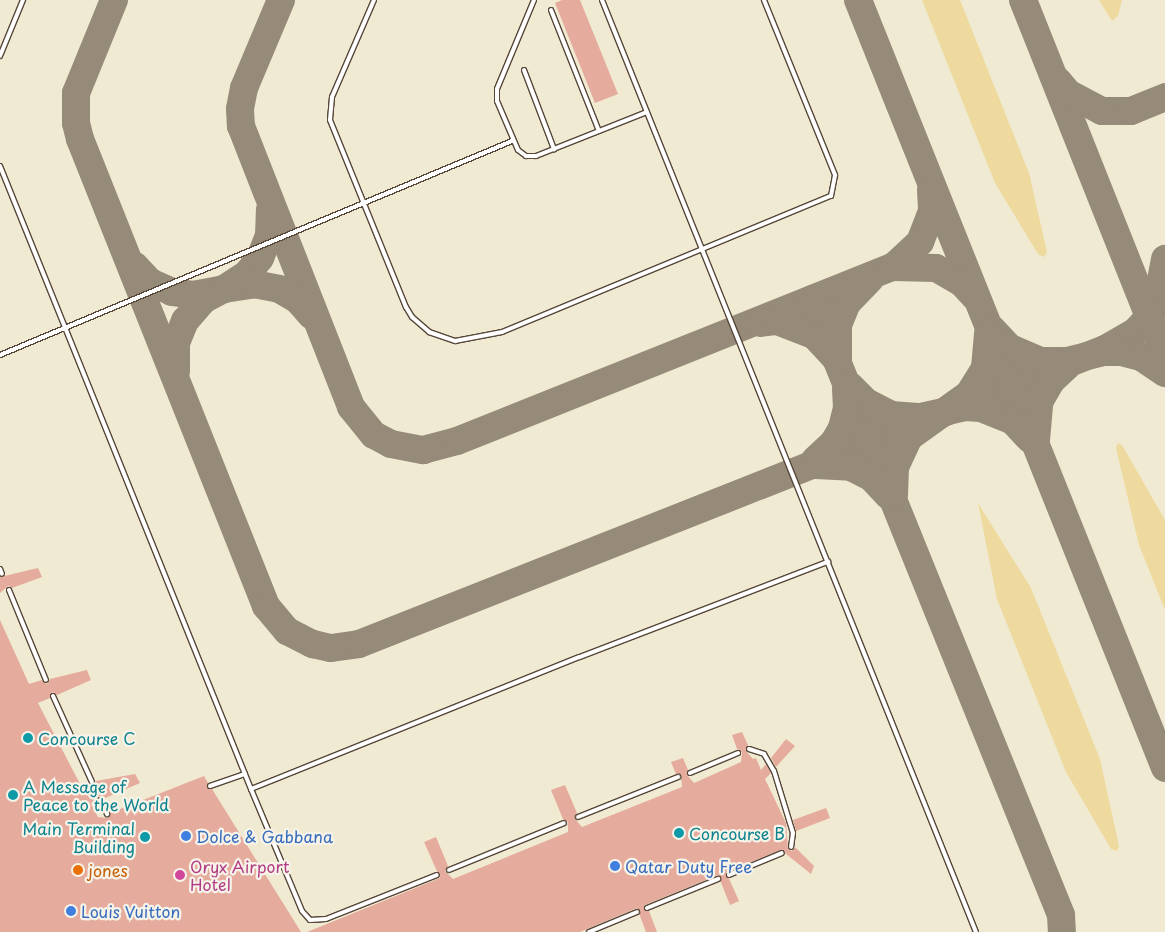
<!DOCTYPE html>
<style>
body{margin:0}
#map{position:relative;width:1165px;height:932px;overflow:hidden;background:#f0ead2;font-family:"Playpen Sans",sans-serif}
div>[style]{position:absolute}
.sand>*{inset:0;background:#eeda9e}
.taxiway>*{height:28px;margin:-14px;padding:0 14px;transform-origin:14px;border-radius:14px;background:#968a78}
.building>*{inset:0;background:#e5ac9d}
.roads{filter:drop-shadow(1px 0 #564739) drop-shadow(-1px 0 #564739) drop-shadow(0 1px #564739) drop-shadow(0 -1px #564739)}
.lane>*{height:4px;margin:-2px;padding:0 2px;transform-origin:2px;border-radius:2px;background:#fff}
.dots>*{width:14px;height:14px;translate:-50% -50%;box-sizing:border-box;border:2px solid #f7f3e8;border-radius:50%}
span{translate:-50% -50%;white-space:nowrap;text-align:center;line-height:1.15;-webkit-text-stroke:4.5px #f7f3e8;paint-order:stroke}
.culture-label{font-size:16px;color:#0d838f}
.left{translate:0 -50%;text-align:left}
.right{translate:-100% -50%;text-align:right}
.shop-label{font-size:16px;color:#366cbe}
.hotel-label{font-size:16px;color:#b23c85}
.food-label{font-size:16px;color:#c56008}
</style>
<div id="map">
<div class="sand">
<i style="clip-path:polygon(922px 0,960px 0,1029px 173px,1047px 252px,1044px 257px,1038px 254px,995px 183px)"></i>
<i style="clip-path:polygon(1099px 0,1122px 0,1118px 16px,1112px 21px)"></i>
<i style="clip-path:polygon(1118px 443px,1122px 445px,1165px 520px,1165px 610px,1139px 545px,1116px 448px)"></i>
<i style="clip-path:polygon(978px 503px,1031px 588px,1100px 759px,1119px 846px,1117px 851px,1111px 849px,1066px 772px,997px 599px)"></i>
</div>
<div class="taxiway">
<i style="left:114px;top:0;width:100px;rotate:112.2deg"></i>
<i style="left:76px;top:93px;width:30px;rotate:90deg"></i>
<i style="left:76px;top:123px;width:16px;rotate:76deg"></i>
<i style="left:80px;top:139px;width:503px;rotate:68.28deg"></i>
<i style="left:266px;top:606px;width:33px;rotate:50deg"></i>
<i style="left:287px;top:631px;width:29px;rotate:27deg"></i>
<i style="left:313px;top:644px;width:18px;rotate:13deg"></i>
<i style="left:331px;top:648px;width:28px;rotate:-8deg"></i>
<i style="left:359px;top:644px;width:802px;rotate:-21.58deg"></i>
<i style="left:1105px;top:349px;width:34px;rotate:-30deg"></i>
<i style="left:1135px;top:332px;width:22px;rotate:-47deg"></i>
<i style="left:1150px;top:316px;width:17px;rotate:-65deg"></i>
<i style="left:1157px;top:301px;width:43px;rotate:-79.2deg"></i>
<i style="left:281px;top:0;width:95px;rotate:112.8deg"></i>
<i style="left:244px;top:88px;width:21px;rotate:101deg"></i>
<i style="left:240px;top:109px;width:17px;rotate:87deg"></i>
<i style="left:241px;top:126px;width:302px;rotate:68.6deg"></i>
<i style="left:351px;top:407px;width:36px;rotate:51deg"></i>
<i style="left:374px;top:435px;width:19px;rotate:28deg"></i>
<i style="left:391px;top:444px;width:33px;rotate:11deg"></i>
<i style="left:423px;top:450px;width:35px;rotate:-15deg"></i>
<i style="left:457px;top:441px;width:469px;rotate:-21.8deg"></i>
<i style="left:858px;top:0;width:827px;rotate:68.21deg"></i>
<i style="left:1023px;top:0;width:383px;rotate:68.3deg"></i>
<i style="left:1058px;top:81px;width:16px;rotate:50deg"></i>
<i style="left:1068px;top:93px;width:38px;rotate:28deg"></i>
<i style="left:1102px;top:111px;width:29px"></i>
<i style="left:1131px;top:111px;width:37px;rotate:-22deg"></i>
<i style="left:931px;top:190px;width:21px;rotate:87deg"></i>
<i style="left:932px;top:211px;width:33px;rotate:111deg"></i>
<i style="left:920px;top:242px;width:37px;rotate:137deg"></i>
<i style="left:893px;top:267px;width:43px;rotate:1.3deg"></i>
<i style="left:936px;top:268px;width:30px;rotate:30deg"></i>
<i style="left:962px;top:283px;width:19px;rotate:47deg"></i>
<i style="left:135px;top:266px;width:22px;rotate:47deg"></i>
<i style="left:150px;top:282px;width:24px;rotate:24deg"></i>
<i style="left:172px;top:292px;width:21px;rotate:8deg"></i>
<i style="left:193px;top:295px;width:32px;rotate:-11deg"></i>
<i style="left:224px;top:289px;width:27px;rotate:-33deg"></i>
<i style="left:247px;top:274px;width:21px;rotate:-51deg"></i>
<i style="left:260px;top:258px;width:24px;rotate:-68deg"></i>
<i style="left:269px;top:236px;width:26px;rotate:-88deg"></i>
<i style="left:812px;top:299px;width:664px;rotate:67.99deg"></i>
<i style="left:1061px;top:915px;width:17px;rotate:87deg"></i>
<i style="left:760px;top:323px;width:17px;rotate:-7deg"></i>
<i style="left:777px;top:321px;width:40px;rotate:21deg"></i>
<i style="left:814px;top:335px;width:35px;rotate:47deg"></i>
<i style="left:838px;top:361px;width:36px;rotate:-90deg"></i>
<i style="left:838px;top:325px;width:24px;rotate:-68deg"></i>
<i style="left:847px;top:303px;width:33px;rotate:-46deg"></i>
<i style="left:992px;top:329px;width:26px;rotate:47deg"></i>
<i style="left:1010px;top:348px;width:33px;rotate:23deg"></i>
<i style="left:1040px;top:361px;width:27px"></i>
<i style="left:1067px;top:361px;width:38px;rotate:-14deg"></i>
<i style="left:1104px;top:352px;width:17px"></i>
<i style="left:1121px;top:352px;width:21px;rotate:14deg"></i>
<i style="left:1141px;top:357px;width:29px;rotate:34deg"></i>
<i style="left:176px;top:371px;width:28px;rotate:-90deg"></i>
<i style="left:176px;top:343px;width:24px;rotate:-68deg"></i>
<i style="left:185px;top:321px;width:28px;rotate:-49deg"></i>
<i style="left:203px;top:300px;width:24px;rotate:-28deg"></i>
<i style="left:224px;top:289px;width:30px;rotate:-9deg"></i>
<i style="left:254px;top:284px;width:25px;rotate:11deg"></i>
<i style="left:279px;top:289px;width:22px;rotate:30deg"></i>
<i style="left:298px;top:300px;width:20px;rotate:49deg"></i>
<i style="left:850px;top:386px;width:23px;rotate:45deg"></i>
<i style="left:866px;top:402px;width:28px;rotate:27deg"></i>
<i style="left:891px;top:415px;width:30px;rotate:4deg"></i>
<i style="left:921px;top:417px;width:45px;rotate:-12.8deg"></i>
<i style="left:965px;top:407px;width:16px;rotate:4deg"></i>
<i style="left:981px;top:408px;width:35px;rotate:22deg"></i>
<i style="left:1013px;top:421px;width:25px;rotate:47deg"></i>
<i style="left:1036px;top:440px;width:38px;rotate:-85deg"></i>
<i style="left:1039px;top:402px;width:24px;rotate:-60deg"></i>
<i style="left:1051px;top:381px;width:22px;rotate:-43deg"></i>
<i style="left:815px;top:460px;width:26px;rotate:-43deg"></i>
<i style="left:834px;top:442px;width:16px;rotate:-60deg"></i>
<i style="left:842px;top:428px;width:21px;rotate:-76deg"></i>
<i style="left:847px;top:408px;width:19px;rotate:-93deg"></i>
<i style="left:816px;top:465px;width:35px;rotate:3deg"></i>
<i style="left:851px;top:467px;width:22px;rotate:27deg"></i>
<i style="left:871px;top:477px;width:26px;rotate:47deg"></i>
<i style="left:894px;top:495px;width:28px;rotate:-88deg"></i>
<i style="left:895px;top:467px;width:33px;rotate:-65deg"></i>
<i style="left:909px;top:437px;width:74px;rotate:-35.6deg"></i>
<i style="left:969px;top:394px;width:31px;rotate:-58deg"></i>
<i style="left:985px;top:368px;width:35px;rotate:-85deg"></i>
</div>
<div class="building">
<i style="clip-path:polygon(562px 0,580px 0,618px 94px,595px 103px,555px 3px)"></i>
<i style="clip-path:polygon(38px 568px,42px 577px,12px 588px,8px 586px,0 593px,0 577px)"></i>
<i style="clip-path:polygon(0 620px,29px 684px,42px 680px,47px 684px,50px 679px,87px 670px,91px 680px,57px 695px,52px 692px,50px 698px,38px 703px,80px 784px,93px 786px,96px 781px,135px 774px,140px 783px,103px 799px,99px 796px,91px 804px,98px 817px,108px 818px,110px 813px,204px 776px,208px 783px,207px 788px,212px 789px,301px 932px,0 932px)"></i>
<i style="clip-path:polygon(742px 732px,748px 745px,746px 751px,753px 759px,756px 758px,761px 770px,766px 764px,771px 773px,765px 779px,786px 823px,788px 849px,792px 851px,795px 847px,814px 866px,811px 874px,781px 850px,726px 872px,739px 901px,730px 905px,718px 875px,645px 905px,644px 910px,649px 911px,657px 932px,646px 932px,637px 908px,580px 932px,307px 932px,440px 878px,424px 842px,436px 837px,448px 866px,445px 871px,453px 879px,568px 832px,568px 822px,563px 819px,551px 790px,565px 785px,577px 813px,575px 819px,582px 827px,682px 787px,681px 775px,676px 774px,671px 762px,683px 758px,688px 770px,687px 775px,694px 783px,741px 762px,742px 752px,737px 749px,732px 735px)"></i>
<i style="clip-path:polygon(786px 739px,795px 746px,776px 767px,771px 758px)"></i>
<i style="clip-path:polygon(826px 808px,830px 818px,796px 831px,793px 820px)"></i>
</div>
<div class="roads">
<div class="lane">
<i style="left:374px;top:0;width:106px;rotate:113.4deg"></i>
<i style="left:332px;top:97px;width:23px;rotate:95deg"></i>
<i style="left:330px;top:120px;width:202px;rotate:67.9deg"></i>
<i style="left:406px;top:307px;width:12px;rotate:59deg"></i>
<i style="left:412px;top:317px;width:23px;rotate:41deg"></i>
<i style="left:429px;top:332px;width:28px;rotate:19deg"></i>
<i style="left:455px;top:341px;width:48px;rotate:-10.8deg"></i>
<i style="left:502px;top:332px;width:356px;rotate:-22.5deg"></i>
<i style="left:831px;top:196px;width:21px;rotate:-79deg"></i>
<i style="left:835px;top:175px;width:189px;rotate:-112.1deg"></i>
<i style="left:534px;top:0;width:96px;rotate:112.6deg"></i>
<i style="left:497px;top:89px;width:12px;rotate:90deg"></i>
<i style="left:497px;top:101px;width:53px;rotate:66.8deg"></i>
<i style="left:518px;top:150px;width:10px;rotate:37deg"></i>
<i style="left:526px;top:156px;width:10px"></i>
<i style="left:536px;top:156px;width:119px;rotate:-21.6deg"></i>
<i style="left:602px;top:0;width:1004px;rotate:68.14deg"></i>
<i style="left:551px;top:10px;width:130px;rotate:68.4deg"></i>
<i style="left:0;top:56px;width:61px;rotate:-67.7deg"></i>
<i style="left:524px;top:70px;width:85px;rotate:69.2deg"></i>
<i style="left:0;top:166px;width:672px;rotate:68.06deg"></i>
<i style="left:251px;top:789px;width:354px;rotate:-21.9deg"></i>
<i style="left:580px;top:657px;width:266px;rotate:-21deg"></i>
<i style="left:0;top:355px;width:555px;rotate:-22.68deg"></i>
<i style="left:0;top:569px;width:5px;rotate:68deg"></i>
<i style="left:9px;top:590px;width:97px;rotate:67.7deg"></i>
<i style="left:53px;top:696px;width:94px;rotate:65.6deg"></i>
<i style="left:749px;top:749px;width:16px;rotate:18deg"></i>
<i style="left:764px;top:754px;width:20px;rotate:60deg"></i>
<i style="left:774px;top:771px;width:65px;rotate:73deg"></i>
<i style="left:793px;top:833px;width:14px;rotate:98deg"></i>
<i style="left:690px;top:773px;width:52px;rotate:-22.6deg"></i>
<i style="left:210px;top:786px;width:37px;rotate:-19deg"></i>
<i style="left:251px;top:789px;width:132px;rotate:67.3deg"></i>
<i style="left:302px;top:911px;width:12px;rotate:48deg"></i>
<i style="left:310px;top:920px;width:16px;rotate:-4deg"></i>
<i style="left:326px;top:919px;width:119px;rotate:-21.6deg"></i>
<i style="left:100px;top:800px;width:16px;rotate:63deg"></i>
<i style="left:578px;top:817px;width:108px;rotate:-21.8deg"></i>
<i style="left:449px;top:870px;width:124px;rotate:-22.2deg"></i>
<i style="left:729px;top:875px;width:57px;rotate:-22.5deg"></i>
<i style="left:647px;top:908px;width:77px;rotate:-22.2deg"></i>
<i style="left:589px;top:932px;width:52px;rotate:-22.6deg"></i>
</div>
</div>
<div class="dots">
<i style="left:28px;top:738px;background:#0f9aa8"></i>
<i style="left:13px;top:795px;background:#0f9aa8"></i>
<i style="left:679px;top:833px;background:#0f9aa8"></i>
<i style="left:186px;top:836px;background:#3f7fe0"></i>
<i style="left:145px;top:837px;background:#0f9aa8"></i>
<i style="left:615px;top:866px;background:#3f7fe0"></i>
<i style="left:78px;top:870px;background:#e8710a"></i>
<i style="left:180px;top:875px;background:#d1479c"></i>
<i style="left:71px;top:911px;background:#3f7fe0"></i>
</div>
<div class="culture-label">
<span class="left" style="left:38px;top:738px">Concourse C</span>
<span class="left" style="left:23px;top:795px">A Message of<br>Peace to the World</span>
<span class="right" style="left:135px;top:837px">Main Terminal<br>Building</span>
<span class="left" style="left:689px;top:833px">Concourse B</span>
</div>
<div class="shop-label">
<span class="left" style="left:196px;top:836px">Dolce &amp; Gabbana</span>
<span class="left" style="left:625px;top:866px">Qatar Duty Free</span>
<span class="left" style="left:81px;top:911px">Louis Vuitton</span>
</div>
<div class="hotel-label">
<span class="left" style="left:190px;top:875px">Oryx Airport<br>Hotel</span>
</div>
<div class="food-label">
<span class="left" style="left:88px;top:870px">jones</span>
</div>
</div>
